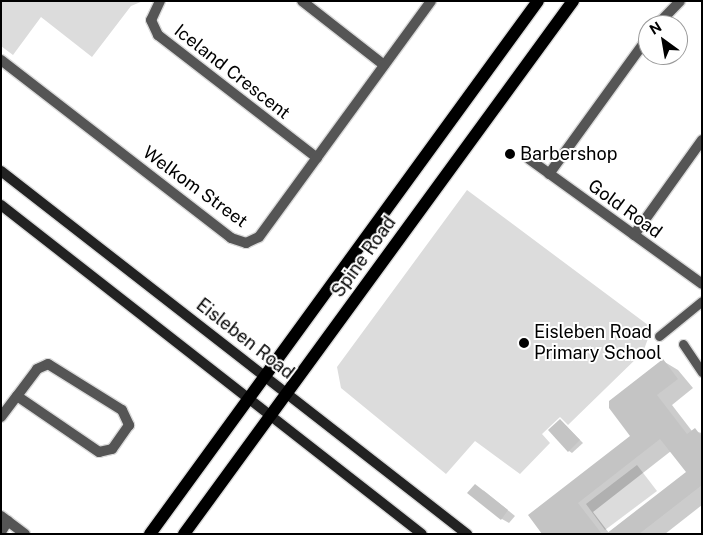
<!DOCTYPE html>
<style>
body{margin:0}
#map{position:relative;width:703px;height:535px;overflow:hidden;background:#fff;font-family:"Public Sans",sans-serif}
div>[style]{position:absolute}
.green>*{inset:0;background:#dcdcdc}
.shadow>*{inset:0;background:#0003}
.building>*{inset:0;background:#c4c4c4}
.roads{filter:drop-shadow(1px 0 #dbdbdb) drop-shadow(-1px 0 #dbdbdb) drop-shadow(0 1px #dbdbdb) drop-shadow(0 -1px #dbdbdb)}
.lane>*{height:9px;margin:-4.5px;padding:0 4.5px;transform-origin:4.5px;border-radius:4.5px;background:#555}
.street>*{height:10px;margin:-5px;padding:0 5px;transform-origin:5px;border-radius:5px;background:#555}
.secondary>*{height:10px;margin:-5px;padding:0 5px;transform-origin:5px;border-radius:5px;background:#222}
.primary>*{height:12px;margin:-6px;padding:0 6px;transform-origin:6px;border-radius:6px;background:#000}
.dots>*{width:14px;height:14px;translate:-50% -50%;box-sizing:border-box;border:2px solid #fff;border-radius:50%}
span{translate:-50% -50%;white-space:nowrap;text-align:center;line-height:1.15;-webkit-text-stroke:4px #fff;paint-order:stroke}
.street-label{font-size:18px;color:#000}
.poi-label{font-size:18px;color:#000}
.left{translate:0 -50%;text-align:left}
.frame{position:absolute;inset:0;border:2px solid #000;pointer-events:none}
.north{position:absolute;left:638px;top:15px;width:50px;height:50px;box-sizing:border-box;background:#fff;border:1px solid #999;border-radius:50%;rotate:328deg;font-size:14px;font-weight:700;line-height:20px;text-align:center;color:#000}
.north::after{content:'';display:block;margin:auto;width:18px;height:22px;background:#000;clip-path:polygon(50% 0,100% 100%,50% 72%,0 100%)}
</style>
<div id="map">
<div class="green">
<i style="clip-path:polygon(1px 1px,143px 1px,131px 6px,92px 57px,41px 17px,13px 55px,1px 46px)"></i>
<i style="clip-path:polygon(467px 190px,652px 328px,643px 352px,568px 425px,560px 417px,542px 434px,550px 443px,520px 474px,475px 441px,446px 474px,341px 388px,337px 367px)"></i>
<i style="clip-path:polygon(637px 465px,657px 491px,605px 530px,586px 504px)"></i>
</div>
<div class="shadow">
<i style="clip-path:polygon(evenodd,663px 361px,678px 370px,693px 388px,672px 405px,692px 431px,702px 433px,702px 505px,665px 534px,546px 534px,632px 436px,663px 361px,671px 451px,687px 472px,609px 533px,593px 512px,671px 451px)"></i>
<i style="clip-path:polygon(560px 420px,583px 443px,572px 453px,569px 451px)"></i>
<i style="clip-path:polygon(483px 490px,515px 516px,509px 523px,502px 519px)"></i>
</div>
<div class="building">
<i style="clip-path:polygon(663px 359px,678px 379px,657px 395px,687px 434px,695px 428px,702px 437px,702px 485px,639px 534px,606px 534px,686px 472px,660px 439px,578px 503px,602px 534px,542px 534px,528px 515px,630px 436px,609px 408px,609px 401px)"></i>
<i style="clip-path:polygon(560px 419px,580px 440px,568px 452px,548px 430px)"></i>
<i style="clip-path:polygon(475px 484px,508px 510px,501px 520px,467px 493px)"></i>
</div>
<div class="roads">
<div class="lane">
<i style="left:659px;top:336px;width:55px;rotate:-39.1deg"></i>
<i style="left:683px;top:344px;width:34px;rotate:56deg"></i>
</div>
<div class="street">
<i style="left:160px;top:1px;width:21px;rotate:115deg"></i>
<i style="left:151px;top:20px;width:17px;rotate:65deg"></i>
<i style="left:158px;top:35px;width:201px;rotate:37.7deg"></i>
<i style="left:302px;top:1px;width:104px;rotate:38deg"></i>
<i style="left:657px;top:25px;width:33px;rotate:-46deg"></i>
<i style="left:1px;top:60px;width:291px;rotate:37.7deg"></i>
<i style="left:231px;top:238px;width:16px;rotate:18deg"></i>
<i style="left:246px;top:243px;width:14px;rotate:-25deg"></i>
<i style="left:259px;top:237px;width:292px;rotate:-53.9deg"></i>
<i style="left:529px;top:159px;width:213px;rotate:35.8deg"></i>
<i style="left:549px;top:174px;width:169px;rotate:-54.1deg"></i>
<i style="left:634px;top:235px;width:117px;rotate:-54.4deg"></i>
<i style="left:1px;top:417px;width:26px;rotate:-53deg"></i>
<i style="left:17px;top:396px;width:34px;rotate:-53deg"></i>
<i style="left:37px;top:369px;width:12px;rotate:-24deg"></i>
<i style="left:48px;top:364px;width:87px;rotate:31.9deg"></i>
<i style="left:122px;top:410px;width:17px;rotate:65deg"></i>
<i style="left:129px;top:425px;width:29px;rotate:125deg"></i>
<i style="left:112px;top:449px;width:13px;rotate:167deg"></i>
<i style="left:99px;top:452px;width:99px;rotate:-145.7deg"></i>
<i style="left:1px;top:516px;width:30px;rotate:37deg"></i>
<i style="left:1px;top:532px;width:13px;rotate:-58deg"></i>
</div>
<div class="secondary">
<i style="left:1px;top:171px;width:591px;rotate:37.92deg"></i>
<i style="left:1px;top:205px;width:534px;rotate:38.01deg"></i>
</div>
<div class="primary">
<i style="left:150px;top:534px;width:659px;rotate:-53.95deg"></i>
<i style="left:184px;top:534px;width:660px;rotate:-53.88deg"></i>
</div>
</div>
<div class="dots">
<i style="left:510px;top:154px;background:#000"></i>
<i style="left:524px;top:343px;background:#000"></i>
</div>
<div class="street-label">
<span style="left:232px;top:72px;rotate:38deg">Iceland Crescent</span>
<span style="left:195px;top:187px;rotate:36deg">Welkom Street</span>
<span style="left:625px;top:209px;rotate:36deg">Gold Road</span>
<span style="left:364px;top:257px;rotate:-54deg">Spine Road</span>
<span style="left:245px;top:339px;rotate:38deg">Eisleben Road</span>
</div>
<div class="poi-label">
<span class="left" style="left:520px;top:154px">Barbershop</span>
<span class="left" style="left:534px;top:343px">Eisleben Road<br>Primary School</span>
</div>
<div class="frame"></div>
<div class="north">N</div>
</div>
